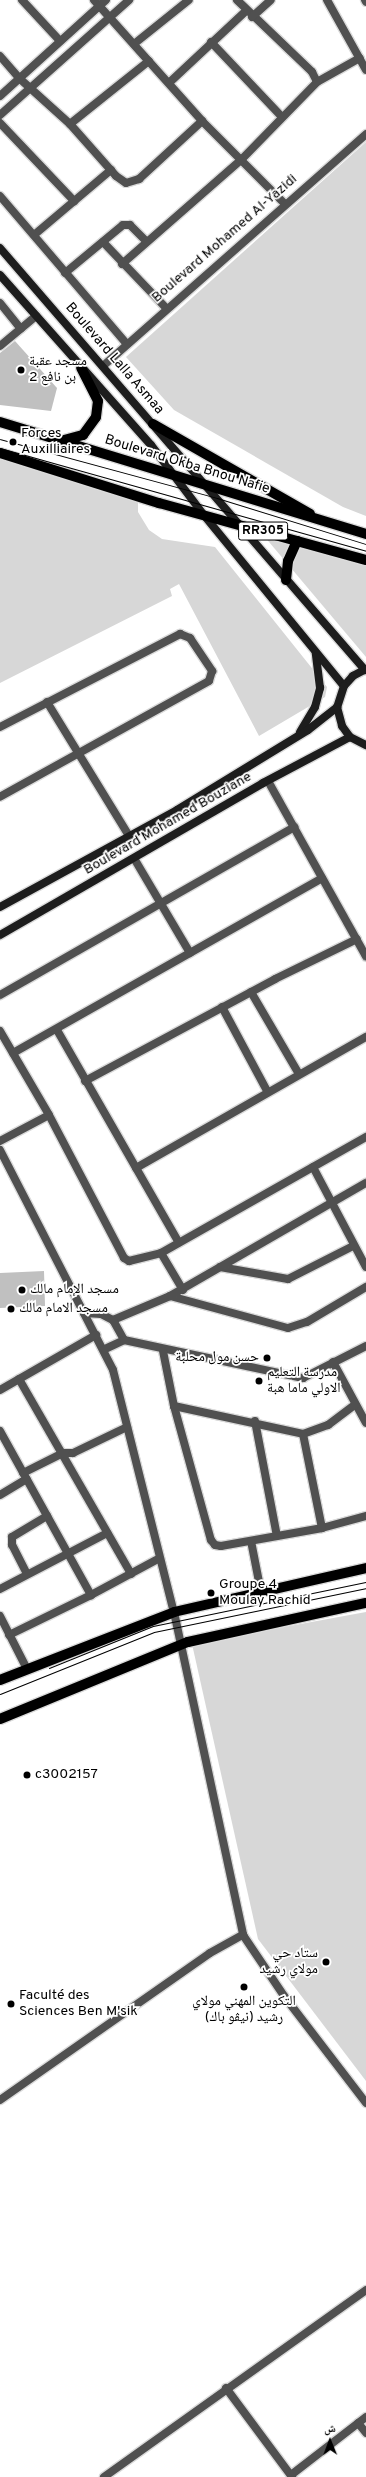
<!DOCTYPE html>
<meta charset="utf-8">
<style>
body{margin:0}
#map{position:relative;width:366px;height:2477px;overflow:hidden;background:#fff;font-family:Overpass,"Noto Naskh Arabic",sans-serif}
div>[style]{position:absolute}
.green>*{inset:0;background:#d7d7d7}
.building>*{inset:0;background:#c0c0c0}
.roads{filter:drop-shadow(1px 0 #dbdbdb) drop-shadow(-1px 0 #dbdbdb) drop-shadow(0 1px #dbdbdb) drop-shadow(0 -1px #dbdbdb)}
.street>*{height:8px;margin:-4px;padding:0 4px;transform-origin:4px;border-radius:4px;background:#505050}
.secondary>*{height:8px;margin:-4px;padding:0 4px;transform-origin:4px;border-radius:4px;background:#1d1d1d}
.primary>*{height:10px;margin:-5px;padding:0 5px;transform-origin:5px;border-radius:5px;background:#000}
.tram>*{height:1px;margin:-0.5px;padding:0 0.5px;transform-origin:0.5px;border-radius:0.5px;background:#000}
.dots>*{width:11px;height:11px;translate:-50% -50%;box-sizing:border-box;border:2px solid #fff;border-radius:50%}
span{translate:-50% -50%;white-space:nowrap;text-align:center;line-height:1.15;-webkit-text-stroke:3.5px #fff;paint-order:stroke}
.shield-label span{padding:1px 3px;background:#fff;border:1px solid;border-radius:3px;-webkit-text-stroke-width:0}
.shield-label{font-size:13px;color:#000;font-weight:700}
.street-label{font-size:14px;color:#000}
.poi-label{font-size:14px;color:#000}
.left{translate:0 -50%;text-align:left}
.right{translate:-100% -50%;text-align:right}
.north{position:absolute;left:310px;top:2421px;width:40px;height:40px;-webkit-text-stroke:3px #fff;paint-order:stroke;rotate:359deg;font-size:11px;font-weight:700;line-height:16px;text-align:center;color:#000}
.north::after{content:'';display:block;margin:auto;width:14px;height:18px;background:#000;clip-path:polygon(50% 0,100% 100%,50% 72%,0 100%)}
</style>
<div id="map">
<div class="green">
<i style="clip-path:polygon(366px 142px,366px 516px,343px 507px,174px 410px,126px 357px)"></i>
<i style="clip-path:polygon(0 457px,138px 500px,138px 512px,149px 530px,162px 539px,215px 547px,327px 687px,325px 697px,259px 736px,179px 584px,170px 589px,172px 596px,0 683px)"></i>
<i style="clip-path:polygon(264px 536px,366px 565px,366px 657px)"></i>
<i style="clip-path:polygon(366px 1612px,366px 2081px,258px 1939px,192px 1644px)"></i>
</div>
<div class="building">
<i style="clip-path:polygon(15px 341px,57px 388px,51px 411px,0 405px,0 353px)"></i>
<i style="clip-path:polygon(44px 1271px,45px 1306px,0 1308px,0 1273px)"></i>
</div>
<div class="roads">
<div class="street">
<i style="left:22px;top:0;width:56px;rotate:47.2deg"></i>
<i style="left:94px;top:0;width:162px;rotate:48.2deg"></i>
<i style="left:202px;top:121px;width:117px;rotate:45deg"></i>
<i style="left:237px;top:0;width:104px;rotate:43.8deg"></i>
<i style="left:312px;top:72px;width:11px;rotate:63deg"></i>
<i style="left:327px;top:0;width:80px;rotate:60.9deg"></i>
<i style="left:365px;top:0;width:2px;rotate:63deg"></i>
<i style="left:252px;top:17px;width:25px;rotate:-42deg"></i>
<i style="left:211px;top:42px;width:103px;rotate:46.6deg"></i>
<i style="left:134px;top:44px;width:70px;rotate:-38.7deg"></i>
<i style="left:0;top:56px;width:29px;rotate:49deg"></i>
<i style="left:19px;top:78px;width:69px;rotate:42deg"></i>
<i style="left:70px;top:124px;width:69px;rotate:48.5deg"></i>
<i style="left:116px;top:176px;width:12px;rotate:35deg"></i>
<i style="left:126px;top:183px;width:14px;rotate:-17deg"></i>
<i style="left:139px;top:179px;width:86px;rotate:-42.6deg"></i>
<i style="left:170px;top:82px;width:105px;rotate:-43.1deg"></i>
<i style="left:0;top:96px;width:143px;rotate:-42.2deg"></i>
<i style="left:0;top:115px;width:173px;rotate:-41.7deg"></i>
<i style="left:0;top:123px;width:108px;rotate:46.5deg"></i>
<i style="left:70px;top:124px;width:101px;rotate:-38.6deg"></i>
<i style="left:0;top:196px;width:195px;rotate:49.4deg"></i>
<i style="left:34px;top:235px;width:101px;rotate:-40.2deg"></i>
<i style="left:103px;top:242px;width:91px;rotate:46.3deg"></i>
<i style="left:122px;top:264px;width:158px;rotate:-41.2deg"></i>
<i style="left:241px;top:160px;width:109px;rotate:-45.7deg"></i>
<i style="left:317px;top:82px;width:49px;rotate:-29.2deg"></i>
<i style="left:65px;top:273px;width:75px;rotate:-39.6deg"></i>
<i style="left:123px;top:225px;width:7px"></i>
<i style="left:130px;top:225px;width:23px;rotate:45deg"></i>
<i style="left:0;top:303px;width:33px;rotate:51deg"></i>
<i style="left:0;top:346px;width:47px;rotate:-39.8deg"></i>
<i style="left:103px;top:366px;width:351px;rotate:-41.4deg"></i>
<i style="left:47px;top:702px;width:157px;rotate:58.5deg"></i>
<i style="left:0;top:727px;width:203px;rotate:-27.3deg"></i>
<i style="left:180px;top:634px;width:11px;rotate:22deg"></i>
<i style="left:190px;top:638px;width:40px;rotate:56deg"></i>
<i style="left:212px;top:671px;width:10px;rotate:107deg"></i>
<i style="left:209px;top:681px;width:239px;rotate:151deg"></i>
<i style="left:268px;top:781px;width:201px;rotate:60.8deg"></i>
<i style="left:135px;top:860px;width:108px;rotate:59.4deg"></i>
<i style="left:251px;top:992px;width:95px;rotate:59.7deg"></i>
<i style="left:0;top:995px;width:339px;rotate:-29.7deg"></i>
<i style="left:222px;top:1007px;width:95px;rotate:61.8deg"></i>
<i style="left:57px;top:1030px;width:245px;rotate:60.2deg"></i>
<i style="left:0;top:1031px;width:97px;rotate:59.7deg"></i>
<i style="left:49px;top:1115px;width:161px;rotate:62.3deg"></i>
<i style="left:124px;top:1258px;width:6px;rotate:31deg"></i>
<i style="left:129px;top:1261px;width:33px;rotate:-14deg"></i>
<i style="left:161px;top:1253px;width:236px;rotate:-29.5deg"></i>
<i style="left:13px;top:1053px;width:355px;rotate:-29.5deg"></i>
<i style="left:85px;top:1081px;width:216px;rotate:-28.2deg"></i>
<i style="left:275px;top:979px;width:91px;rotate:-26deg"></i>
<i style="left:0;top:1141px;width:55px;rotate:-28deg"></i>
<i style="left:0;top:1150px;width:247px;rotate:62.8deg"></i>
<i style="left:113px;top:1370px;width:250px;rotate:75.9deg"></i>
<i style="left:174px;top:1612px;width:330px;rotate:77.9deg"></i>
<i style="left:243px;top:1935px;width:73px;rotate:56.1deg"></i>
<i style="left:284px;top:1996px;width:135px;rotate:52.5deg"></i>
<i style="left:313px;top:1167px;width:113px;rotate:62.1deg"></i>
<i style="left:136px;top:1168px;width:265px;rotate:-29.7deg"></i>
<i style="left:161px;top:1253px;width:43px;rotate:59.3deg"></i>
<i style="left:220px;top:1267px;width:69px;rotate:10deg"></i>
<i style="left:288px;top:1279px;width:73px;rotate:-26.9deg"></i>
<i style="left:170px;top:1296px;width:122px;rotate:15.2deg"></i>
<i style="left:288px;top:1328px;width:20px;rotate:-18deg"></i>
<i style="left:307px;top:1322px;width:69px;rotate:-30.7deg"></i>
<i style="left:84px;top:1313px;width:17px;rotate:3deg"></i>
<i style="left:101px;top:1314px;width:13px;rotate:27deg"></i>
<i style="left:113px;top:1320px;width:62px;rotate:-22.8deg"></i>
<i style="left:170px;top:1296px;width:226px;rotate:-30deg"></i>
<i style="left:113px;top:1320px;width:23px;rotate:61deg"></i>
<i style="left:105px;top:1349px;width:21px;rotate:-25deg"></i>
<i style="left:124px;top:1340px;width:183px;rotate:12deg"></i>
<i style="left:303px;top:1378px;width:71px;rotate:-26.9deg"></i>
<i style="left:163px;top:1351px;width:56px;rotate:78.7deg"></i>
<i style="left:174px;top:1406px;width:139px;rotate:74.6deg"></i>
<i style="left:211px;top:1540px;width:6px;rotate:51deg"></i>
<i style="left:215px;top:1545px;width:6px;rotate:9deg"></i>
<i style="left:221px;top:1546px;width:103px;rotate:-10.1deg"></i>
<i style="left:322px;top:1528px;width:46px;rotate:-15.3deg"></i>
<i style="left:333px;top:1362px;width:69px;rotate:61.6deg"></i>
<i style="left:19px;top:1379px;width:225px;rotate:60.1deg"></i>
<i style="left:0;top:1390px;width:111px;rotate:-29.8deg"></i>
<i style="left:174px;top:1406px;width:132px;rotate:12.2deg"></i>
<i style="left:303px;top:1434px;width:27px;rotate:-20deg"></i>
<i style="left:328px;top:1425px;width:34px;rotate:-37deg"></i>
<i style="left:255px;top:1421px;width:117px;rotate:79.2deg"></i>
<i style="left:0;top:1431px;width:188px;rotate:61deg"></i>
<i style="left:91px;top:1595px;width:76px;rotate:-28.2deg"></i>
<i style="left:303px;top:1434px;width:96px;rotate:78.6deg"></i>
<i style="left:23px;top:1473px;width:45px;rotate:-26.6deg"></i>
<i style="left:63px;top:1453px;width:10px"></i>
<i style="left:73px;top:1453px;width:60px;rotate:-25.7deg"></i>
<i style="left:0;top:1495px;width:31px;rotate:-31deg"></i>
<i style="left:251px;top:1541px;width:52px;rotate:78.9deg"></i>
<i style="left:27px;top:1574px;width:33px;rotate:-117deg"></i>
<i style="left:12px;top:1545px;width:8px;rotate:-90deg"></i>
<i style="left:12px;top:1537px;width:41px;rotate:-31deg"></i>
<i style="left:0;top:1589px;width:121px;rotate:-27.6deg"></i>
<i style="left:0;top:1616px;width:59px;rotate:63deg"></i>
<i style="left:9px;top:1635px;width:91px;rotate:-26deg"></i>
<i style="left:0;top:2100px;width:256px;rotate:-35deg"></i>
<i style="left:210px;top:1953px;width:38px;rotate:-29deg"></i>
<i style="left:226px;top:2388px;width:111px;rotate:53.4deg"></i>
<i style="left:358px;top:2423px;width:13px;rotate:51deg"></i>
<i style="left:291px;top:2475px;width:95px;rotate:-37.7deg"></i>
<i style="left:104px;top:2477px;width:322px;rotate:-35.5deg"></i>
</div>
<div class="secondary">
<i style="left:0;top:248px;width:558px;rotate:49.14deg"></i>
<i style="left:0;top:275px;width:227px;rotate:48.4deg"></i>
<i style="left:151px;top:445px;width:86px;rotate:53deg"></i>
<i style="left:203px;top:514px;width:222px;rotate:50.7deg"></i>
<i style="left:366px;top:669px;width:15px;rotate:152deg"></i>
<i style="left:353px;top:676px;width:13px;rotate:132deg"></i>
<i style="left:344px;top:686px;width:22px;rotate:108deg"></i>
<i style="left:337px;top:707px;width:20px;rotate:75deg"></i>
<i style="left:342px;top:726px;width:14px;rotate:54deg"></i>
<i style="left:350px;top:737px;width:18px;rotate:27deg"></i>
<i style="left:300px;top:732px;width:29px;rotate:-59deg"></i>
<i style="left:315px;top:707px;width:20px;rotate:-75deg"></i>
<i style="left:320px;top:688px;width:35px;rotate:-97deg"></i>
<i style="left:0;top:907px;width:202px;rotate:-28.7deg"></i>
<i style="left:177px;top:810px;width:153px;rotate:-31.4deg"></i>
<i style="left:308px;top:730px;width:37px;rotate:-38deg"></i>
<i style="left:0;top:935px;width:304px;rotate:-30deg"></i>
<i style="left:263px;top:783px;width:98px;rotate:-27.9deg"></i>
</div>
<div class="primary">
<i style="left:0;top:422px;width:383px;rotate:17deg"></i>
<i style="left:153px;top:424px;width:181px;rotate:29.8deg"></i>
<i style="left:64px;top:440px;width:20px;rotate:-15deg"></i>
<i style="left:83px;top:435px;width:22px;rotate:-54deg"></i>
<i style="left:96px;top:417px;width:16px;rotate:-83deg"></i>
<i style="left:98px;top:401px;width:37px;rotate:-117deg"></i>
<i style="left:0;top:453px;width:167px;rotate:17.5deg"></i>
<i style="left:159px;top:503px;width:215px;rotate:15.4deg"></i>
<i style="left:286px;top:580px;width:19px;rotate:-84deg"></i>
<i style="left:288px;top:561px;width:22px;rotate:-66deg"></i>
<i style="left:0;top:1680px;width:187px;rotate:-21.3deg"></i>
<i style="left:174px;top:1612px;width:197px;rotate:-12.9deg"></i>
<i style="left:0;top:1719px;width:203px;rotate:-22.3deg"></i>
<i style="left:188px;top:1642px;width:182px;rotate:-12.4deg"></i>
</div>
</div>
<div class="tram">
<i style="left:0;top:439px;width:225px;rotate:15.2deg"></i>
<i style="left:217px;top:498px;width:156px;rotate:17.2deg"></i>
<i style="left:0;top:448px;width:380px;rotate:15.7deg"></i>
<i style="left:49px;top:1668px;width:112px;rotate:-22deg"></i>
<i style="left:153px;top:1626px;width:217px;rotate:-11.7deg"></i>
<i style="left:0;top:1694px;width:166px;rotate:-21.9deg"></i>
<i style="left:154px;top:1632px;width:217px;rotate:-11.7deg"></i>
</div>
<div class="dots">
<i style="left:21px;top:370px;background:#000"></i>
<i style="left:13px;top:442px;background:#000"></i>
<i style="left:22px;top:1290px;background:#000"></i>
<i style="left:11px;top:1309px;background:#000"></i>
<i style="left:267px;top:1358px;background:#000"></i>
<i style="left:259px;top:1381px;background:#000"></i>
<i style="left:211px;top:1593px;background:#000"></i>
<i style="left:27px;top:1775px;background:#000"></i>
<i style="left:326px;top:1962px;background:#000"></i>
<i style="left:244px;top:1987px;background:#000"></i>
<i style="left:11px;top:2004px;background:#000"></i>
</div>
<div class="shield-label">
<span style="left:263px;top:531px">RR305</span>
</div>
<div class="street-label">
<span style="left:225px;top:239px;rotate:-41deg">Boulevard Mohamed Al-Yazidi</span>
<span style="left:114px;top:359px;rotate:49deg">Boulevard Lalla Asmaa</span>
<span style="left:187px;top:465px;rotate:17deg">Boulevard Okba Bnou Nafie</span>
<span style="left:168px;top:824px;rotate:-30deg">Boulevard Mohamed Bouziane</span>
</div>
<div class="poi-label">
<span class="left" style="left:29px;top:370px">مسجد عقبة<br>بن نافع 2</span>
<span class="left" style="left:21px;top:442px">Forces<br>Auxilliaires</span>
<span class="left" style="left:30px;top:1290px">مسجد الإمام مالك</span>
<span class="left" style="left:19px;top:1309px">مسجد الامام مالك</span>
<span class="right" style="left:259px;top:1358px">حسن مول محلبة</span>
<span class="left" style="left:267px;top:1381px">مدرسة التعليم<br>الاولي ماما هبة</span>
<span class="left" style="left:219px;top:1593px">Groupe 4<br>Moulay Rachid</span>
<span class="left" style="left:35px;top:1775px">c3002157</span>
<span class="right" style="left:318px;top:1962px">ستاد حي<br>مولاي رشيد</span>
<span class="left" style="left:19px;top:2004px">Faculté des<br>Sciences Ben M'sik</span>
<span style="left:244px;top:2010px">التكوين المهني مولاي<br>رشيد (نيڤو باك)</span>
</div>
<div class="north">ش</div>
</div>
